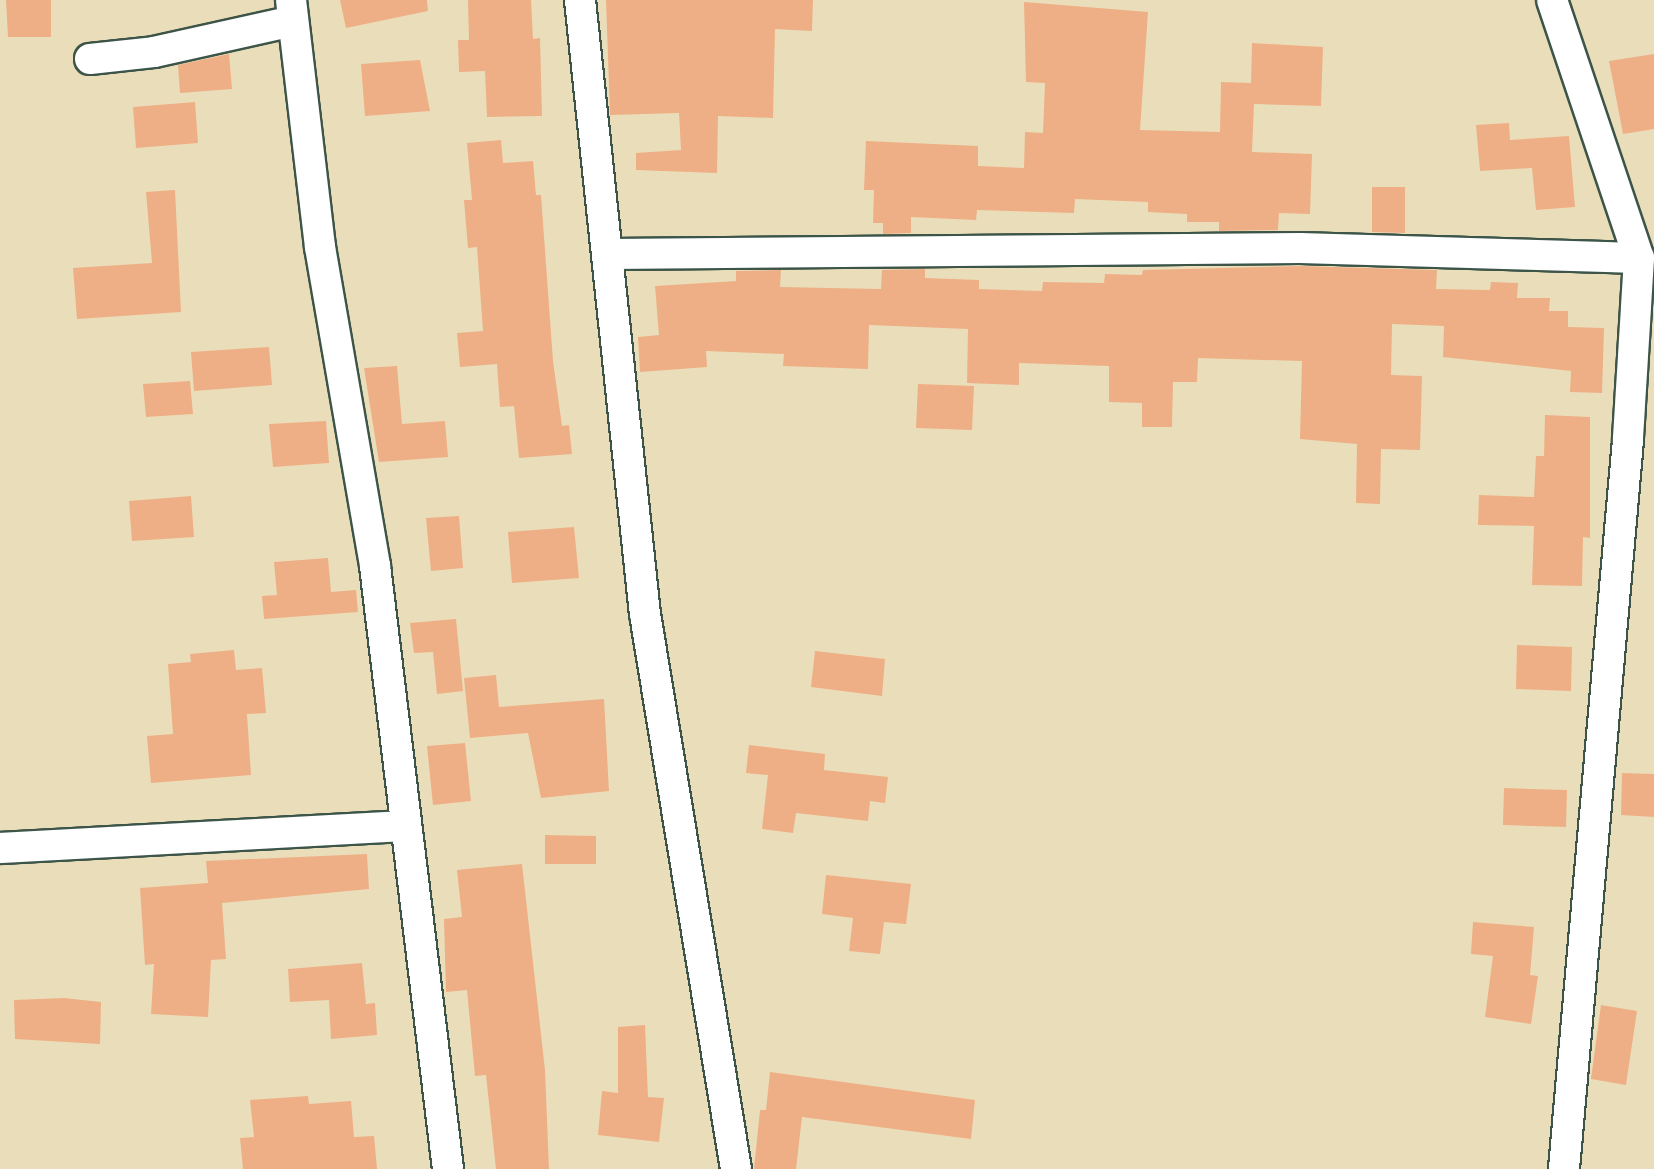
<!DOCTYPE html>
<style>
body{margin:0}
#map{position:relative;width:1654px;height:1169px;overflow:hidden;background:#eadeba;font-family:"Indie Flower",sans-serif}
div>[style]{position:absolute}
.building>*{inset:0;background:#eeaf86}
.roads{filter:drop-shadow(2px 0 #3d5548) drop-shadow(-2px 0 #3d5548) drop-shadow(0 2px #3d5548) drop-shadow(0 -2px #3d5548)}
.minor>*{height:30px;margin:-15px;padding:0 15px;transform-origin:15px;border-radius:15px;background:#fff}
span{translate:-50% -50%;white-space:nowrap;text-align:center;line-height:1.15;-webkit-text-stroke:6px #fcf5e5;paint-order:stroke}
</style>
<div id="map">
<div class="building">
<i style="clip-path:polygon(6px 0,51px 0,51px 37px,8px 37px)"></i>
<i style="clip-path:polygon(340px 0,427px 0,428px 11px,346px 28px)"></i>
<i style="clip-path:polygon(468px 0,531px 0,533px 39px,540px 38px,542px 116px,487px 117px,485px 71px,459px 72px,458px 40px,469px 40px)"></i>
<i style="clip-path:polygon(606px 0,813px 0,812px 31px,775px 29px,773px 118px,718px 116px,717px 173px,636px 170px,636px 153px,681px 150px,679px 113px,610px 115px)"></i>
<i style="clip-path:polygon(1024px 2px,1148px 12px,1140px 130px,1220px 132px,1221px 82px,1251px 83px,1252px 43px,1323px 47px,1321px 106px,1254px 104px,1252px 152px,1312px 154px,1310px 214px,1279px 213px,1278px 230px,1219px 231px,1219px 222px,1187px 222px,1187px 214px,1148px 212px,1148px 202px,1075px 199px,1074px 213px,977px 210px,976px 220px,911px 217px,911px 233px,883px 234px,883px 223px,873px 223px,874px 190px,864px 190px,866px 141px,978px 146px,978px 166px,1024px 168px,1025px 132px,1043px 133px,1045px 83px,1026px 82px)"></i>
<i style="clip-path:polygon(229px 54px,232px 89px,180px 93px,178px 65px)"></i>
<i style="clip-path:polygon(1654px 54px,1654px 129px,1623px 134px,1609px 61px)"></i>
<i style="clip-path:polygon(420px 60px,430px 111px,365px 116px,361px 64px)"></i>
<i style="clip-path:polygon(195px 102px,198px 143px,136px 148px,133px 107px)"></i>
<i style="clip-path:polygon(1509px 123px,1510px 140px,1569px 136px,1575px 207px,1536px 210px,1532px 168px,1480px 171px,1476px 125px)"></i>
<i style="clip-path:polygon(501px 140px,503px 163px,533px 161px,536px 195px,541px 195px,553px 361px,562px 426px,569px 425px,572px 454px,519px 458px,514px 406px,500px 407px,497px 364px,460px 367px,457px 333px,483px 331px,477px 247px,468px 248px,464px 200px,472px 200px,467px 143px)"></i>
<i style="clip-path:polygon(1372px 187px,1405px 187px,1405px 233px,1372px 232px)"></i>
<i style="clip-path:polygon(175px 190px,181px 312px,77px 319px,73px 268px,152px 263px,146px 192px)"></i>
<i style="clip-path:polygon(1300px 266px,1437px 270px,1436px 289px,1490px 290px,1491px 282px,1518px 283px,1517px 298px,1550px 298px,1549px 311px,1568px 311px,1568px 327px,1604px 328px,1602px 393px,1570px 392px,1571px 371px,1443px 357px,1444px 326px,1392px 324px,1391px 375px,1422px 376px,1420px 450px,1381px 449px,1380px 504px,1356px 503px,1357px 444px,1300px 439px,1302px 361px,1198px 358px,1197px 382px,1173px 382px,1172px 427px,1142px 427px,1142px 403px,1109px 402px,1109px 366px,1019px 363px,1019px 385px,967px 383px,968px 329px,869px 325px,868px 369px,783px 366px,784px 354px,706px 351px,707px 367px,640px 372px,638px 337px,659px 335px,655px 286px,736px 281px,736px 271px,781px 270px,780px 287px,881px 289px,882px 270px,925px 269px,925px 278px,979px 280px,979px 289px,1042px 291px,1043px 282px,1104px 283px,1105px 274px,1142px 275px,1143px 270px)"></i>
<i style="clip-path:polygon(269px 347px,272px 385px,194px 391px,191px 352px)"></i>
<i style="clip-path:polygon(397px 366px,402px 424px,445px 421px,448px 457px,379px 462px,364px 368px)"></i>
<i style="clip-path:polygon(190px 381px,193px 414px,146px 417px,143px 384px)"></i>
<i style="clip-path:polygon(918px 384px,974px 386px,972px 430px,916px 428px)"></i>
<i style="clip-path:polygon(1545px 415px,1590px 417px,1590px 538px,1583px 537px,1582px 586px,1532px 585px,1534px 526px,1478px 525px,1479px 495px,1534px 497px,1536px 456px,1544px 456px)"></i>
<i style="clip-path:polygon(326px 421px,329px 463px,273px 467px,269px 424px)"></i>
<i style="clip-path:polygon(191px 496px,194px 537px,132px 541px,129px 501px)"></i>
<i style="clip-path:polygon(459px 516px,463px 568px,431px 571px,426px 518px)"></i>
<i style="clip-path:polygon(574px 527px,579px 578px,512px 583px,508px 532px)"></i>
<i style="clip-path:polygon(328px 558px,331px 592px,356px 590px,358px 612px,264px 619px,262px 596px,277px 595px,274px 562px)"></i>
<i style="clip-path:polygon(456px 619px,463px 691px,437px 694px,433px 652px,414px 653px,410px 623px)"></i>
<i style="clip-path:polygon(1517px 645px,1572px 647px,1571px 691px,1516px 689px)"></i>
<i style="clip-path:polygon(234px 650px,236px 670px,262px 668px,266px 713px,247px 714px,251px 775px,151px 783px,147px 736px,173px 734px,168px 664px,191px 662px,190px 654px)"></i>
<i style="clip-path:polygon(815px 651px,885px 659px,882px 696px,811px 687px)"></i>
<i style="clip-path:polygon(496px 675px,499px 707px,604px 699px,609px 791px,541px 798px,528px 733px,470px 738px,464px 678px)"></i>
<i style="clip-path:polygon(465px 743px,471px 801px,433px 805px,427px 746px)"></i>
<i style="clip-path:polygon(749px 745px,825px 754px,824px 770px,888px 777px,885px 803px,870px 801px,868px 821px,796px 813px,793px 833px,762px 829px,768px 775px,746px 773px)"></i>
<i style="clip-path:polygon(1622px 773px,1654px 774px,1654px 817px,1621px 815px)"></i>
<i style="clip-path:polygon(1504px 788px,1567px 790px,1566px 827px,1503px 825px)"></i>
<i style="clip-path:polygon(545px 835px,596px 836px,596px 864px,545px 864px)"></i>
<i style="clip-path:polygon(367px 854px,369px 889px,222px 903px,226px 959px,211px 960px,208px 1017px,151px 1014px,154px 964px,145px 965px,140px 888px,208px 883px,206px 861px)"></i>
<i style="clip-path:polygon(522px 864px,545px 1070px,549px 1169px,496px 1169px,486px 1075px,475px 1076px,467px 990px,446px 992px,444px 919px,462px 917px,457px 870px)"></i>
<i style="clip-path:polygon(826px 875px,911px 884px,906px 924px,884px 922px,880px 954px,849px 951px,853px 918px,822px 914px)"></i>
<i style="clip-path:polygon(1473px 922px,1534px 927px,1530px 975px,1538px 976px,1531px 1024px,1485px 1017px,1493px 956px,1471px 954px)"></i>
<i style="clip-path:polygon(362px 963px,366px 1004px,375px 1003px,377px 1035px,331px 1039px,329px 1000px,290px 1002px,288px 969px)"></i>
<i style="clip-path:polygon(64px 998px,101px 1002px,100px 1044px,15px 1039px,14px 1000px)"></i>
<i style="clip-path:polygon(1601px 1005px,1637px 1011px,1626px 1085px,1591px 1079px)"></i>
<i style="clip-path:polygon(645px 1025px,648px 1097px,664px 1098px,659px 1142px,598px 1135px,602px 1091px,618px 1093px,618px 1027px)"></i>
<i style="clip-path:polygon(770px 1072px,975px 1100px,971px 1139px,802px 1117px,796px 1169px,754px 1169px,760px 1110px,766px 1110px)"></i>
<i style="clip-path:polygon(308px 1096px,309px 1104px,351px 1101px,354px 1137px,374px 1136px,377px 1169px,243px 1169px,240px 1138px,254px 1137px,250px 1100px)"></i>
</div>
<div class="roads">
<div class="minor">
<i style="left:291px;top:0;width:249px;rotate:83.3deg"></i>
<i style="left:320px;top:247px;width:324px;rotate:80.2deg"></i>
<i style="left:375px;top:566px;width:607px;rotate:83.1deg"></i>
<i style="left:580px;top:0;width:617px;rotate:83.96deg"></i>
<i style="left:645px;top:614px;width:562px;rotate:80.69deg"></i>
<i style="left:1552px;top:0;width:272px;rotate:71.4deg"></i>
<i style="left:1639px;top:258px;width:182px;rotate:93.5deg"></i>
<i style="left:1628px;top:440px;width:732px;rotate:95.02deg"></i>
<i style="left:90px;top:59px;width:64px;rotate:-6.2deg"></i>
<i style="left:154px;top:52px;width:142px;rotate:-12.6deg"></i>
<i style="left:608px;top:254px;width:692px;rotate:-0.5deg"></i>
<i style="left:1300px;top:248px;width:339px;rotate:1.7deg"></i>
<i style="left:0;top:848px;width:404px;rotate:-3.1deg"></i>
</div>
</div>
</div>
